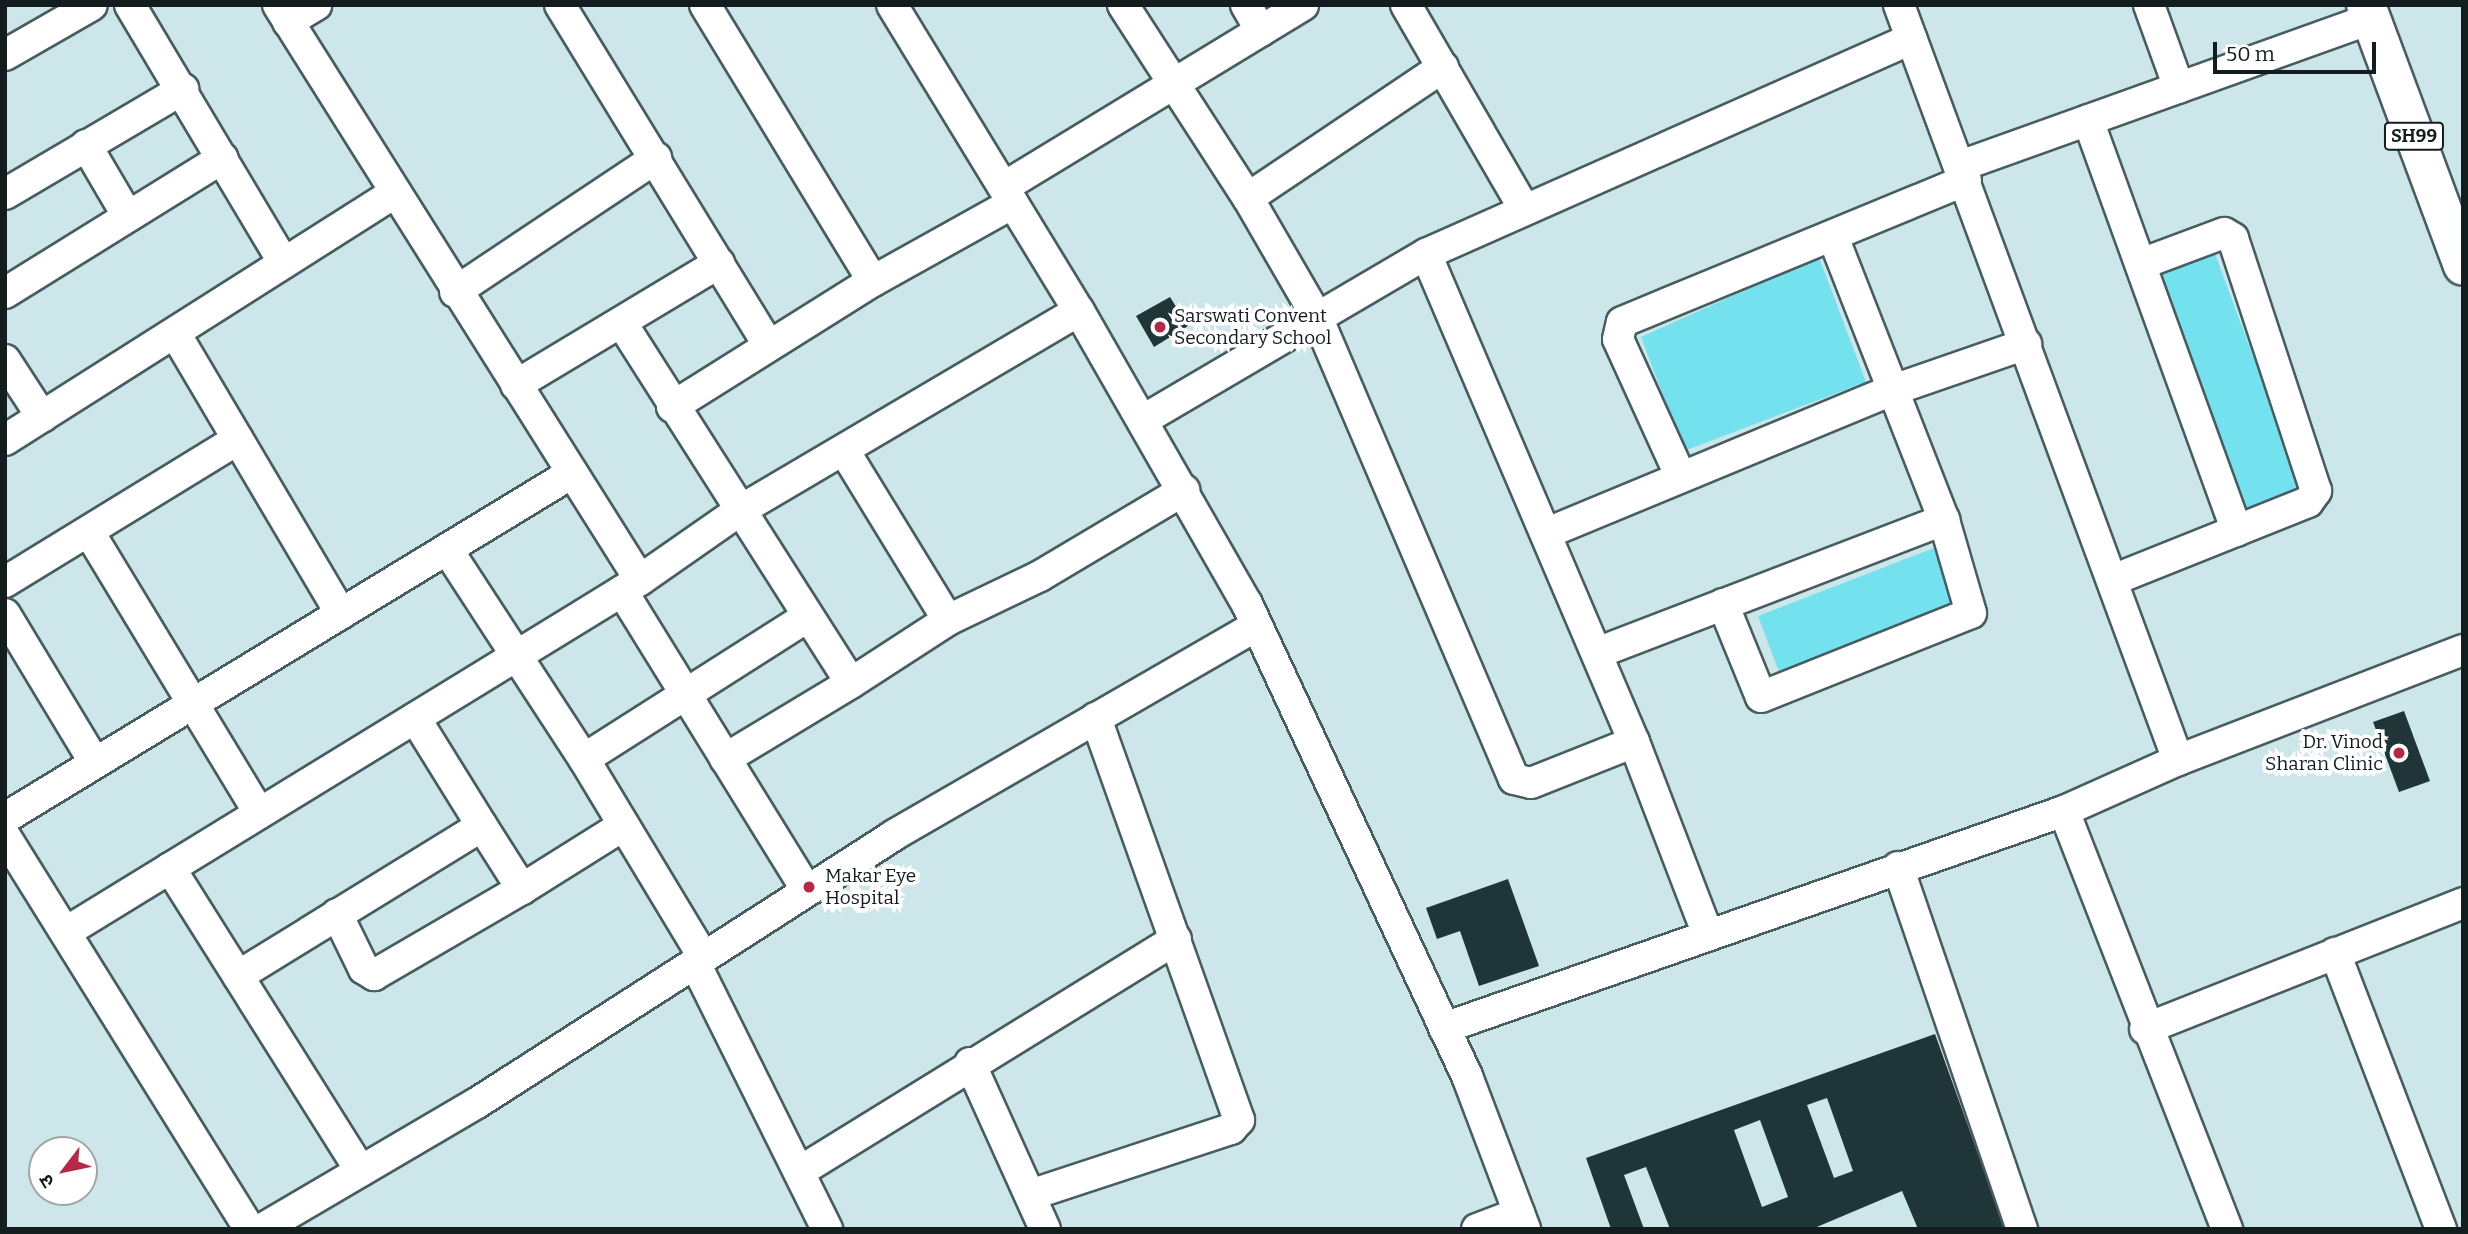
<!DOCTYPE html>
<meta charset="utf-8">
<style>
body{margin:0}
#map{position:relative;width:2468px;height:1234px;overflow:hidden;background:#cde6e9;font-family:Bitter,"Noto Sans Devanagari",serif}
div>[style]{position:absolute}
.green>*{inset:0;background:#74e1ee}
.building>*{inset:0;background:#203537}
.roads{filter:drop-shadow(2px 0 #475d60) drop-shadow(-2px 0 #475d60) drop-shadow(0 2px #475d60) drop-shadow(0 -2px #475d60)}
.minor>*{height:30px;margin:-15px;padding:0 15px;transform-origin:15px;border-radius:15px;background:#fff}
.major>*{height:38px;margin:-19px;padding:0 19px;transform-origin:19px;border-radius:19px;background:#fff}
.dots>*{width:19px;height:19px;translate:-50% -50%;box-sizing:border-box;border:4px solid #fff;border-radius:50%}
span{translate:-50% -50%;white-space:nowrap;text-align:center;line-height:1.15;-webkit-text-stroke:7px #fff;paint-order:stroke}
.shield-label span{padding:2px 5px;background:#fff;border:2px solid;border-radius:5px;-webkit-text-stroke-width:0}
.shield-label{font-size:18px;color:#141d1e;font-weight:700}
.poi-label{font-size:19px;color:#141d1e}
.left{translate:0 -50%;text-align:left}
.right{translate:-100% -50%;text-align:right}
.frame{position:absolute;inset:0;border:7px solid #141d1e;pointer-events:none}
.north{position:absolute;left:28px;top:1136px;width:70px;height:70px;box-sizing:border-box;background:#fff;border:2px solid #a1a5a5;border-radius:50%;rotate:238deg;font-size:19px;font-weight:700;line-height:28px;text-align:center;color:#141d1e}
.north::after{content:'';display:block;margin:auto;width:24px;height:32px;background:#b82745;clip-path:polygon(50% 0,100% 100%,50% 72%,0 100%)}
.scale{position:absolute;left:2213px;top:42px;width:163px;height:32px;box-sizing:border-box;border:4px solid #141d1e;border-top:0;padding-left:9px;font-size:21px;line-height:24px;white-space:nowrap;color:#141d1e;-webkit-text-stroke:5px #fff;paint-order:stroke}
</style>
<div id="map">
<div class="green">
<i style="clip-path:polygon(2214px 251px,2302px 488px,2246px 508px,2159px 271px)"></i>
<i style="clip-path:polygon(1819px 257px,1866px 382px,1684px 451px,1641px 337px)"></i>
<i style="clip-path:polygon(1934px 548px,1955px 603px,1779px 672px,1758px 616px)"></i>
</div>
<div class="building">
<i style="clip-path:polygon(1170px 297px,1188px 326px,1154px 347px,1136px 316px)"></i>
<i style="clip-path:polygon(2404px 711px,2430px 781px,2399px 792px,2373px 722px)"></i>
<i style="clip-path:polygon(1508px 879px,1539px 966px,1479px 986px,1460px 931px,1437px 939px,1426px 908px)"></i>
<i style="clip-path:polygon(evenodd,1935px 1034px,2005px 1229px,1918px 1229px,1902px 1191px,1812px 1229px,1670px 1229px,1646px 1167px,1624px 1175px,1644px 1229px,1611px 1229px,1586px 1158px,1935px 1034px,1827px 1098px,1853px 1171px,1834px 1178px,1807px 1105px,1827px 1098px,1935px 1034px,1760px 1120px,1788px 1197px,1762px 1207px,1734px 1130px,1760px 1120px)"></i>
</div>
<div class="roads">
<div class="minor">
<i style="left:130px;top:5px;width:300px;rotate:59.2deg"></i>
<i style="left:278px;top:5px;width:679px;rotate:57.81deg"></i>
<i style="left:560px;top:5px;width:399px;rotate:58.5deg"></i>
<i style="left:705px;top:5px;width:323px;rotate:58.7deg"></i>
<i style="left:892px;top:5px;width:359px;rotate:58.6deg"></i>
<i style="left:1079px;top:311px;width:338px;rotate:60.2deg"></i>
<i style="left:1247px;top:604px;width:521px;rotate:65.01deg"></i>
<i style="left:1467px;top:1076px;width:164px;rotate:69.2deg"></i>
<i style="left:1123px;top:5px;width:230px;rotate:57.1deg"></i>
<i style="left:1248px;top:198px;width:235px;rotate:-33.9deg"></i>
<i style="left:1246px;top:5px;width:30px;rotate:60deg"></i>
<i style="left:1406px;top:5px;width:233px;rotate:59.9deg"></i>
<i style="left:1899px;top:5px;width:805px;rotate:69.72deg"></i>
<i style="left:2149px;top:5px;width:88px;rotate:70.1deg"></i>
<i style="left:288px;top:22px;width:33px;rotate:-31deg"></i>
<i style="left:5px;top:55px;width:100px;rotate:-29.9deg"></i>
<i style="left:2088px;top:120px;width:437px;rotate:70.1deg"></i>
<i style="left:86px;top:145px;width:81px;rotate:59.6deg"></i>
<i style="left:1960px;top:166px;width:436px;rotate:-19.7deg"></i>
<i style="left:1004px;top:187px;width:350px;rotate:-31.3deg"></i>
<i style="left:5px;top:194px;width:207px;rotate:-30.5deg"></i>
<i style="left:1248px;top:198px;width:138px;rotate:59.9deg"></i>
<i style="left:1317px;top:317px;width:502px;rotate:66.91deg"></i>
<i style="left:1514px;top:779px;width:17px;rotate:13deg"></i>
<i style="left:1531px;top:783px;width:111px;rotate:-21.7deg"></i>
<i style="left:1426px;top:254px;width:530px;rotate:66.91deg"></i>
<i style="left:1634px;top:742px;width:207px;rotate:69deg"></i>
<i style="left:455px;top:292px;width:242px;rotate:-33.7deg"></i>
<i style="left:5px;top:293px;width:256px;rotate:-31.8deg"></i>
<i style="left:623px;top:325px;width:424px;rotate:57.5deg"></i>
<i style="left:851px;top:683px;width:147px;rotate:148.9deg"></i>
<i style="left:175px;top:333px;width:326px;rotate:59.4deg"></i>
<i style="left:5px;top:360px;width:68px;rotate:57deg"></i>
<i style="left:516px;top:385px;width:237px;rotate:-31deg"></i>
<i style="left:672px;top:407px;width:237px;rotate:-32.1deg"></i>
<i style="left:873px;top:281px;width:160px;rotate:-29.1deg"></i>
<i style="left:1143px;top:420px;width:328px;rotate:-30.4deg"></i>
<i style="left:1426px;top:254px;width:531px;rotate:-23.91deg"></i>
<i style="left:5px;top:440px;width:459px;rotate:-32.4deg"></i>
<i style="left:845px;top:452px;width:197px;rotate:58.5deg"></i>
<i style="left:1680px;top:475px;width:149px;rotate:-114.5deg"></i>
<i style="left:1618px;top:339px;width:17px;rotate:-77deg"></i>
<i style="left:1622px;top:322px;width:372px;rotate:-22.4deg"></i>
<i style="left:89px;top:532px;width:328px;rotate:58.8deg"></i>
<i style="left:1547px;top:533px;width:374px;rotate:-22.5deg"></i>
<i style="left:1893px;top:390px;width:141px;rotate:-19.1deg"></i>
<i style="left:447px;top:549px;width:251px;rotate:56.9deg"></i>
<i style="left:584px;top:759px;width:232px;rotate:58.9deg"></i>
<i style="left:2113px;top:580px;width:210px;rotate:-21.8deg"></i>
<i style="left:2308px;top:502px;width:14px;rotate:-54deg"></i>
<i style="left:2316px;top:491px;width:266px;rotate:-108.2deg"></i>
<i style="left:2233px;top:238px;width:10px;rotate:-151deg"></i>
<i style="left:2224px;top:233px;width:89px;rotate:159.5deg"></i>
<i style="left:5px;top:582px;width:273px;rotate:-31.5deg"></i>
<i style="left:622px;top:591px;width:352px;rotate:58.3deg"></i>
<i style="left:1723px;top:604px;width:100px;rotate:67.8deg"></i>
<i style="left:1761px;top:697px;width:226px;rotate:-21.8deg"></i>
<i style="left:1971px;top:613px;width:97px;rotate:-106.2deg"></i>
<i style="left:1944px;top:520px;width:304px;rotate:-111.4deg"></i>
<i style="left:5px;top:614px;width:174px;rotate:58.9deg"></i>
<i style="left:1597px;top:653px;width:372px;rotate:-21deg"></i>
<i style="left:851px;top:683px;width:116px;rotate:-33deg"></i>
<i style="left:948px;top:620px;width:102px;rotate:-25.6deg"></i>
<i style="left:1040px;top:576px;width:168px;rotate:-30.8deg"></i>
<i style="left:584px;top:759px;width:262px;rotate:-32.5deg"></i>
<i style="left:2064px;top:811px;width:449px;rotate:68.7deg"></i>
<i style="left:5px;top:818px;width:664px;rotate:-31.32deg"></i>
<i style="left:482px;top:826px;width:75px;rotate:57.6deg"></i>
<i style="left:522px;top:889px;width:120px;rotate:-32.1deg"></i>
<i style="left:5px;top:836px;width:463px;rotate:58.1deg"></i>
<i style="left:1898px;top:867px;width:383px;rotate:71.1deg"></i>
<i style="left:170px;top:868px;width:358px;rotate:57.8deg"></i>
<i style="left:337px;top:914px;width:61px;rotate:63.9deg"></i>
<i style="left:364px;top:969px;width:12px;rotate:31deg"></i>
<i style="left:374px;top:975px;width:171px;rotate:-30.2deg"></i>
<i style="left:66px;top:932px;width:673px;rotate:-31.52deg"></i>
<i style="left:640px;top:580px;width:121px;rotate:-34.9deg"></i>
<i style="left:739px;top:511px;width:394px;rotate:-30.5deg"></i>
<i style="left:2335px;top:953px;width:296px;rotate:69deg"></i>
<i style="left:695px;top:963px;width:297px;rotate:63.6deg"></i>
<i style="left:238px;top:976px;width:286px;rotate:-31.6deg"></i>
<i style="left:482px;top:826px;width:127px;rotate:-121.8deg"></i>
<i style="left:1444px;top:1028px;width:657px;rotate:-19.29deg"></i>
<i style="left:2064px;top:811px;width:125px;rotate:-24.1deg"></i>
<i style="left:2178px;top:760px;width:305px;rotate:-21.1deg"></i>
<i style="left:2145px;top:1029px;width:342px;rotate:-21.6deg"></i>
<i style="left:970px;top:1063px;width:182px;rotate:65.7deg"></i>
<i style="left:799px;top:1172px;width:443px;rotate:-31.7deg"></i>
<i style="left:1030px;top:1195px;width:212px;rotate:-18.2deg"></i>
<i style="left:1231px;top:1129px;width:12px;rotate:-48deg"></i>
<i style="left:1239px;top:1120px;width:427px;rotate:-109.6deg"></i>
<i style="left:262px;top:1229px;width:249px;rotate:-30.4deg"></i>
<i style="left:477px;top:1103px;width:496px;rotate:-32.7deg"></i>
<i style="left:894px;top:835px;width:418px;rotate:-30deg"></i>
<i style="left:1477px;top:1229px;width:45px;rotate:-20.9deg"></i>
</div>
<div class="major">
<i style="left:2366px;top:5px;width:278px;rotate:69.6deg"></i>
</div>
</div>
<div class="dots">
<i style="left:1160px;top:327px;background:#b82745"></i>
<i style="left:2399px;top:753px;background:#b82745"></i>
<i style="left:809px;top:887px;background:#b82745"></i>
</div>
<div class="shield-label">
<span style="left:2414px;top:136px">SH99</span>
</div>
<div class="poi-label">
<span class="left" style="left:1174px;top:327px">Sarswati Convent<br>Secondary School</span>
<span class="right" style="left:2383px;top:753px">Dr. Vinod<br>Sharan Clinic</span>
<span class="left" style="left:825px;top:887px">Makar Eye<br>Hospital</span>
</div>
<div class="frame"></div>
<div class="north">उ</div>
<div class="scale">50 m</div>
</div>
